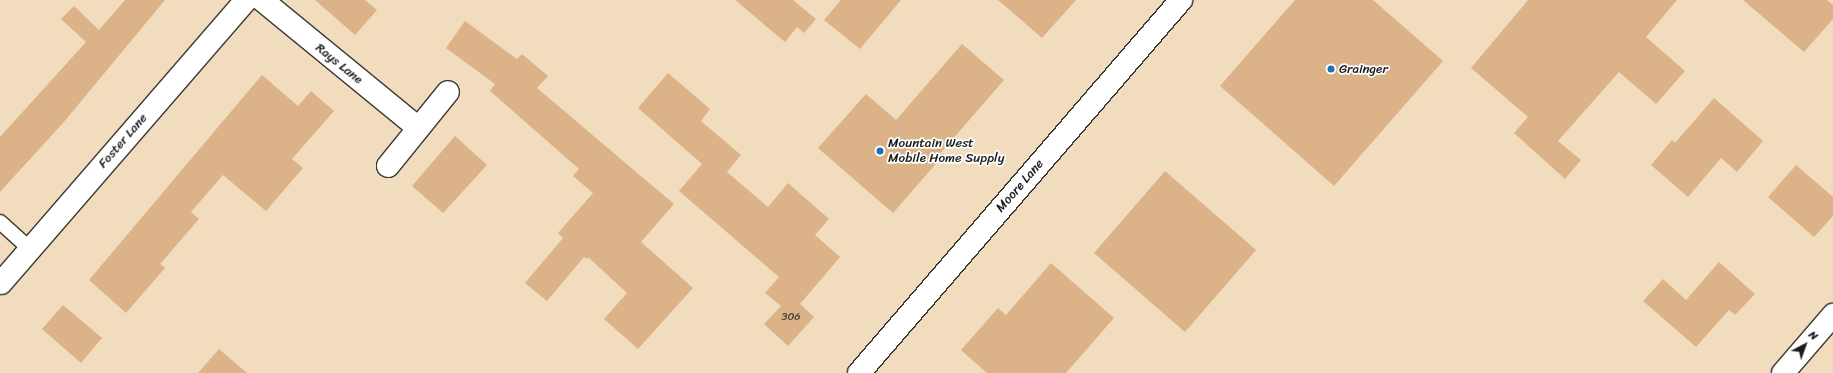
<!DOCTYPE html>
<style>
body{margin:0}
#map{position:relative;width:1833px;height:373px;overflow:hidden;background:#f1ddbe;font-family:Sriracha,sans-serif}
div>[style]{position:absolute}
.building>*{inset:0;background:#dcb288}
.roads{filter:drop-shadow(1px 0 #3c3934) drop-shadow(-1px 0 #3c3934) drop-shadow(0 1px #3c3934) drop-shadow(0 -1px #3c3934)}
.lane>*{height:14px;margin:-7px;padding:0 7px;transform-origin:7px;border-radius:7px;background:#fff}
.street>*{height:22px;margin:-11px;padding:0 11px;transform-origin:11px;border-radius:11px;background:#fff}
.secondary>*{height:22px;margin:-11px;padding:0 11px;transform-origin:11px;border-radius:11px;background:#fff}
.dots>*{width:11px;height:11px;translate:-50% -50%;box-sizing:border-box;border:2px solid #fff;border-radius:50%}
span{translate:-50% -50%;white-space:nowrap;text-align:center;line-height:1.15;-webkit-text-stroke:3.5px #fff;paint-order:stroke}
.number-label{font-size:11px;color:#4c4237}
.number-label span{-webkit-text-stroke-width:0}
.street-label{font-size:13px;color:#1c1c1c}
.poi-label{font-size:13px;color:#1c1c1c}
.left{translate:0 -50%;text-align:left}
.north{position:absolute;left:1785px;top:325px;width:40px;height:40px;-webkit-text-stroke:3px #fff;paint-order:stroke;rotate:41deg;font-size:11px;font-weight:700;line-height:16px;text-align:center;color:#1c1c1c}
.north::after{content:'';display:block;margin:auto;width:14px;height:18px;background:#1c1c1c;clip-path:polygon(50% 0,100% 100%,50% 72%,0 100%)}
</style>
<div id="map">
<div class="building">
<i style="clip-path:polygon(125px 0,165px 0,63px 123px,0 192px,0 137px,86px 42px,61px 19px,74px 6px,99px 30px)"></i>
<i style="clip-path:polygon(315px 0,365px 0,377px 10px,355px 35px)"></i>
<i style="clip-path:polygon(735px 0,793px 0,816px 19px,804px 33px,797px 27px,785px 42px)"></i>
<i style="clip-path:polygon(841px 0,901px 0,860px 49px,824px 20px)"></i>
<i style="clip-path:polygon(998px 0,1076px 0,1042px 38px)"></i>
<i style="clip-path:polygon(1295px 0,1373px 0,1443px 61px,1334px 186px,1220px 86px)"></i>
<i style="clip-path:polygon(1528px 0,1677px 0,1646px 37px,1685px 71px,1656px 104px,1619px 72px,1558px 141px,1581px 160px,1565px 179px,1514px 133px,1528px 117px,1471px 68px)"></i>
<i style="clip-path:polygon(1743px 0,1827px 0,1833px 5px,1833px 19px,1804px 52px)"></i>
<i style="clip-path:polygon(465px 21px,517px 59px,522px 54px,548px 76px,537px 88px,674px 204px,641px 242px,693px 288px,638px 349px,604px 319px,627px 293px,588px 257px,587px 259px,584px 257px,547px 301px,525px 283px,563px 238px,558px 233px,593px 193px,573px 176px,579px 169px,490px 91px,495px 84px,446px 48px)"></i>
<i style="clip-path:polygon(962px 44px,1004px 80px,938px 156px,940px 159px,893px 213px,818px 148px,866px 94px,896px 120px)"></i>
<i style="clip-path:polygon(668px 73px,710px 109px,701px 121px,741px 155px,727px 172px,768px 207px,788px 183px,829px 219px,815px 235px,840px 257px,800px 304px,814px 317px,788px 346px,764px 324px,781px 306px,765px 293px,779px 277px,679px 191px,702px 164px,638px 108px)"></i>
<i style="clip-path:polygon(262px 75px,298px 106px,311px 91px,334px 111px,292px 159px,303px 168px,266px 211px,223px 175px,191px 212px,199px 219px,160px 264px,165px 268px,126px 313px,89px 280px)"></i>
<i style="clip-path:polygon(1714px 98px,1763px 141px,1737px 172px,1721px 158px,1688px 197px,1651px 165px,1672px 140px,1675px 143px)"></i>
<i style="clip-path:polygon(455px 136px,487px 165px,443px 213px,412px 186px)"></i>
<i style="clip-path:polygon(1796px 165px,1833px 197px,1833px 216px,1814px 237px,1768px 197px)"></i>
<i style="clip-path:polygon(1165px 171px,1256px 250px,1185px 332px,1094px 253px)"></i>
<i style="clip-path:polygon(1719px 262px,1755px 294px,1735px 315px,1729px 310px,1696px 347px,1643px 301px,1663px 279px,1686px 300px)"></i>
<i style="clip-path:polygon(1051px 263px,1114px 318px,1066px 373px,987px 373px,961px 350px,998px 308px,1006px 315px)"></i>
<i style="clip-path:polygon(63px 305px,102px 338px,81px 363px,42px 329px)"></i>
<i style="clip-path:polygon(219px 349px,247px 373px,198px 373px)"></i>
</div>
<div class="roads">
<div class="lane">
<i style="left:0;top:222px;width:40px;rotate:42deg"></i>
</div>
<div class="street">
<i style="left:262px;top:0;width:200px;rotate:39.3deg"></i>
<i style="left:388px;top:166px;width:95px;rotate:-51deg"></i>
<i style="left:1px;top:283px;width:374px;rotate:-49.1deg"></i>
<i style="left:1783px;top:373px;width:77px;rotate:-49.2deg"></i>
</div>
<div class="secondary">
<i style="left:859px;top:373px;width:493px;rotate:-49.2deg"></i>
</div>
</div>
<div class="dots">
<i style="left:1331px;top:69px;background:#1f6fb2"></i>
<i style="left:880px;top:151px;background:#1f6fb2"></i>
</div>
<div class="number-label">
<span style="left:791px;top:317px">306</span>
</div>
<div class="street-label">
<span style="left:339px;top:64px;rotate:39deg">Rays Lane</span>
<span style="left:123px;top:141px;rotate:-49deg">Foster Lane</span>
<span style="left:1020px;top:186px;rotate:-49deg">Moore Lane</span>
</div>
<div class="poi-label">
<span class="left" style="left:1339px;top:69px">Grainger</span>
<span class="left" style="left:888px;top:151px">Mountain West<br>Mobile Home Supply</span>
</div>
<div class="north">N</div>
</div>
